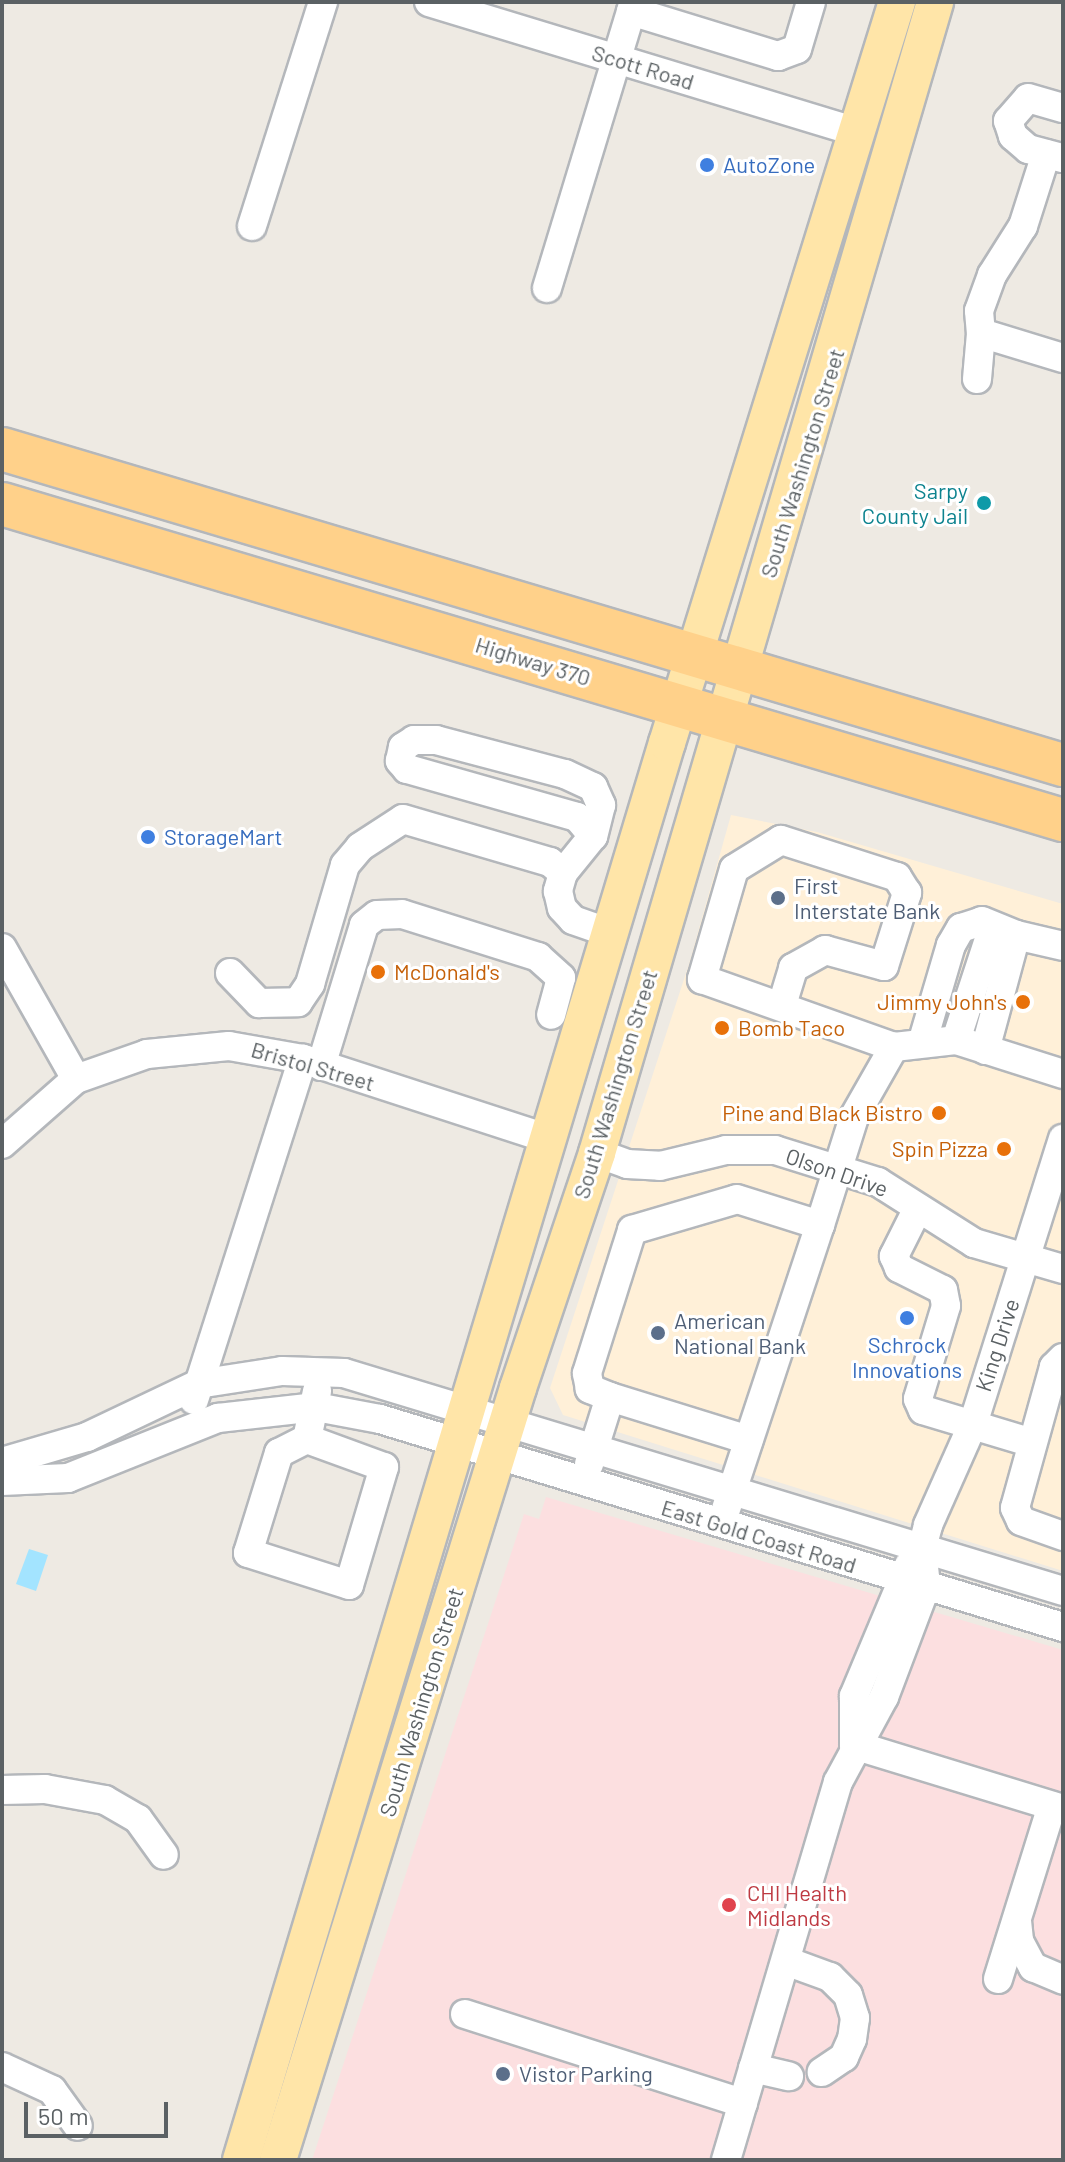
<!DOCTYPE html>
<style>
body{margin:0}
#map{position:relative;width:1065px;height:2162px;overflow:hidden;background:#eeeae3;font-family:Barlow,sans-serif}
div>[style]{position:absolute}
.commercial>*{inset:0;background:#fff0d8}
.medical>*{inset:0;background:#fcdfe0}
.water>*{inset:0;background:#a3e4ff}
.roads{filter:drop-shadow(2px 0 #b4b7bb) drop-shadow(-2px 0 #b4b7bb) drop-shadow(0 2px #b4b7bb) drop-shadow(0 -2px #b4b7bb)}
.minor>*{height:28px;margin:-14px;padding:0 14px;transform-origin:14px;border-radius:14px;background:#fff}
.major>*{height:36px;margin:-18px;padding:0 18px;transform-origin:18px;border-radius:18px;background:#ffe5a8}
.highway>*{height:42px;margin:-21px;padding:0 21px;transform-origin:21px;border-radius:21px;background:#ffd18a}
.dots>*{width:22px;height:22px;translate:-50% -50%;box-sizing:border-box;border:4px solid #fff;border-radius:50%}
span{translate:-50% -50%;white-space:nowrap;text-align:center;line-height:1.15;-webkit-text-stroke:6px #fff;paint-order:stroke}
.street-label{font-size:22px;color:#5b6164}
.shop-label{font-size:22px;color:#366cbe}
.left{translate:0 -50%;text-align:left}
.culture-label{font-size:22px;color:#0d838f}
.right{translate:-100% -50%;text-align:right}
.service-label{font-size:22px;color:#4e5e75}
.food-label{font-size:22px;color:#c56008}
.health-label{font-size:22px;color:#be3a42}
.frame{position:absolute;inset:0;border:4px solid #5b6164;pointer-events:none}
.scale{position:absolute;left:24px;top:2102px;width:144px;height:36px;box-sizing:border-box;border:4px solid #5b6164;border-top:0;padding-left:10px;font-size:24px;line-height:28px;white-space:nowrap;color:#5b6164;-webkit-text-stroke:6px #fff;paint-order:stroke}
</style>
<div id="map">
<div class="commercial">
<i style="clip-path:polygon(731px 815px,817px 832px,1063px 904px,1063px 1571px,563px 1415px,550px 1388px,689px 964px)"></i>
</div>
<div class="medical">
<i style="clip-path:polygon(546px 1497px,1063px 1650px,1063px 2160px,312px 2160px,524px 1514px,539px 1519px)"></i>
</div>
<div class="water">
<i style="clip-path:polygon(29px 1549px,48px 1555px,36px 1591px,16px 1584px)"></i>
</div>
<div class="roads">
<div class="minor">
<i style="left:429px;top:2px;width:446px;rotate:16.9deg"></i>
<i style="left:631px;top:11px;width:154px;rotate:17deg"></i>
<i style="left:778px;top:56px;width:20px;rotate:-20deg"></i>
<i style="left:797px;top:49px;width:49px;rotate:-73.4deg"></i>
<i style="left:1046px;top:154px;width:76px;rotate:107.7deg"></i>
<i style="left:1023px;top:226px;width:58px;rotate:122.3deg"></i>
<i style="left:992px;top:275px;width:38px;rotate:110deg"></i>
<i style="left:979px;top:311px;width:22px;rotate:85deg"></i>
<i style="left:981px;top:333px;width:86px;rotate:17deg"></i>
<i style="left:1062px;top:158px;width:35px;rotate:-165deg"></i>
<i style="left:1028px;top:149px;width:20px;rotate:-139deg"></i>
<i style="left:1013px;top:136px;width:16px;rotate:-108deg"></i>
<i style="left:1008px;top:121px;width:30px;rotate:-49deg"></i>
<i style="left:1028px;top:98px;width:36px;rotate:16deg"></i>
<i style="left:252px;top:226px;width:235px;rotate:-72.4deg"></i>
<i style="left:547px;top:288px;width:299px;rotate:-73.1deg"></i>
<i style="left:977px;top:379px;width:46px;rotate:-85deg"></i>
<i style="left:593px;top:836px;width:25px;rotate:-130deg"></i>
<i style="left:577px;top:817px;width:177px;rotate:-164.2deg"></i>
<i style="left:407px;top:769px;width:11px;rotate:-131deg"></i>
<i style="left:400px;top:761px;width:14px;rotate:-78deg"></i>
<i style="left:403px;top:747px;width:13px;rotate:-32deg"></i>
<i style="left:414px;top:740px;width:22px"></i>
<i style="left:436px;top:740px;width:133px;rotate:14.8deg"></i>
<i style="left:565px;top:774px;width:31px;rotate:25deg"></i>
<i style="left:593px;top:787px;width:20px;rotate:66deg"></i>
<i style="left:601px;top:805px;width:32px;rotate:104deg"></i>
<i style="left:593px;top:836px;width:48px;rotate:129deg"></i>
<i style="left:563px;top:873px;width:19px;rotate:106deg"></i>
<i style="left:558px;top:891px;width:17px;rotate:77deg"></i>
<i style="left:562px;top:908px;width:16px;rotate:47deg"></i>
<i style="left:573px;top:920px;width:42px;rotate:19.3deg"></i>
<i style="left:2px;top:948px;width:150px;rotate:60.5deg"></i>
<i style="left:230px;top:973px;width:42px;rotate:46deg"></i>
<i style="left:259px;top:1003px;width:39px;rotate:-1deg"></i>
<i style="left:298px;top:1002px;width:22px;rotate:-56deg"></i>
<i style="left:310px;top:984px;width:124px;rotate:-73.6deg"></i>
<i style="left:345px;top:865px;width:23px;rotate:-50deg"></i>
<i style="left:360px;top:847px;width:51px;rotate:-33.1deg"></i>
<i style="left:403px;top:819px;width:153px;rotate:16.3deg"></i>
<i style="left:550px;top:862px;width:17px;rotate:40deg"></i>
<i style="left:782px;top:1005px;width:39px;rotate:-73deg"></i>
<i style="left:793px;top:968px;width:37px;rotate:-29deg"></i>
<i style="left:825px;top:950px;width:61px;rotate:15.2deg"></i>
<i style="left:884px;top:966px;width:77px;rotate:-72.5deg"></i>
<i style="left:907px;top:893px;width:19px;rotate:-122deg"></i>
<i style="left:897px;top:877px;width:122px;rotate:-162.3deg"></i>
<i style="left:781px;top:840px;width:55px;rotate:148.3deg"></i>
<i style="left:734px;top:869px;width:115px;rotate:106.2deg"></i>
<i style="left:702px;top:979px;width:204px;rotate:19.5deg"></i>
<i style="left:894px;top:1047px;width:62px;rotate:-6.4deg"></i>
<i style="left:956px;top:1040px;width:112px;rotate:17.6deg"></i>
<i style="left:923px;top:1040px;width:99px;rotate:-73.6deg"></i>
<i style="left:951px;top:945px;width:20px;rotate:-60deg"></i>
<i style="left:961px;top:928px;width:22px;rotate:-18deg"></i>
<i style="left:982px;top:921px;width:37px;rotate:22deg"></i>
<i style="left:1016px;top:935px;width:119px;rotate:105.1deg"></i>
<i style="left:956px;top:1040px;width:106px;rotate:-71.9deg"></i>
<i style="left:989px;top:939px;width:27px;rotate:-8deg"></i>
<i style="left:1016px;top:935px;width:48px;rotate:13.2deg"></i>
<i style="left:321px;top:1066px;width:147px;rotate:-73deg"></i>
<i style="left:364px;top:925px;width:16px;rotate:-38deg"></i>
<i style="left:377px;top:915px;width:25px;rotate:-2deg"></i>
<i style="left:402px;top:914px;width:143px;rotate:17.5deg"></i>
<i style="left:538px;top:957px;width:31px;rotate:42deg"></i>
<i style="left:561px;top:978px;width:38px;rotate:105deg"></i>
<i style="left:2px;top:1144px;width:98px;rotate:-41.3deg"></i>
<i style="left:76px;top:1079px;width:75px;rotate:-19.4deg"></i>
<i style="left:147px;top:1054px;width:82px;rotate:-5.6deg"></i>
<i style="left:229px;top:1046px;width:75px;rotate:10deg"></i>
<i style="left:303px;top:1059px;width:259px;rotate:18deg"></i>
<i style="left:597px;top:1153px;width:32px;rotate:20deg"></i>
<i style="left:627px;top:1164px;width:33px;rotate:3deg"></i>
<i style="left:660px;top:1166px;width:68px;rotate:-13.6deg"></i>
<i style="left:726px;top:1150px;width:49px"></i>
<i style="left:775px;top:1150px;width:108px;rotate:17.3deg"></i>
<i style="left:878px;top:1182px;width:114px;rotate:32.4deg"></i>
<i style="left:974px;top:1243px;width:93px;rotate:16.3deg"></i>
<i style="left:918px;top:1208px;width:54px;rotate:116.6deg"></i>
<i style="left:894px;top:1256px;width:13px;rotate:67deg"></i>
<i style="left:899px;top:1268px;width:49px;rotate:26.6deg"></i>
<i style="left:943px;top:1290px;width:16px;rotate:79deg"></i>
<i style="left:946px;top:1306px;width:97px;rotate:106.8deg"></i>
<i style="left:918px;top:1399px;width:12px;rotate:66deg"></i>
<i style="left:923px;top:1410px;width:114px;rotate:16.8deg"></i>
<i style="left:1063px;top:1358px;width:13px;rotate:135deg"></i>
<i style="left:1054px;top:1367px;width:146px;rotate:105.5deg"></i>
<i style="left:1015px;top:1508px;width:14px;rotate:65deg"></i>
<i style="left:1021px;top:1521px;width:45px;rotate:19.7deg"></i>
<i style="left:610px;top:1397px;width:145px;rotate:17.2deg"></i>
<i style="left:194px;top:1400px;width:358px;rotate:-72.3deg"></i>
<i style="left:307px;top:1439px;width:82px;rotate:20deg"></i>
<i style="left:384px;top:1467px;width:123px;rotate:106.5deg"></i>
<i style="left:349px;top:1585px;width:106px;rotate:-162.4deg"></i>
<i style="left:248px;top:1553px;width:105px;rotate:-72.8deg"></i>
<i style="left:279px;top:1453px;width:31px;rotate:-27deg"></i>
<i style="left:307px;top:1439px;width:49px;rotate:-78.2deg"></i>
<i style="left:2px;top:1462px;width:89px;rotate:-16.4deg"></i>
<i style="left:87px;top:1437px;width:123px;rotate:-25.5deg"></i>
<i style="left:198px;top:1384px;width:85px;rotate:-8.8deg"></i>
<i style="left:282px;top:1371px;width:62px;rotate:1.8deg"></i>
<i style="left:344px;top:1373px;width:751px;rotate:16.87deg"></i>
<i style="left:589px;top:1464px;width:70px;rotate:-72.6deg"></i>
<i style="left:610px;top:1397px;width:22px;rotate:-158deg"></i>
<i style="left:590px;top:1389px;width:16px;rotate:-101deg"></i>
<i style="left:587px;top:1373px;width:150px;rotate:-72.5deg"></i>
<i style="left:632px;top:1230px;width:109px;rotate:-16.4deg"></i>
<i style="left:737px;top:1199px;width:87px;rotate:17.4deg"></i>
<i style="left:820px;top:1225px;width:113px;rotate:-72.5deg"></i>
<i style="left:854px;top:1117px;width:81px;rotate:-60.3deg"></i>
<i style="left:2px;top:1481px;width:66px;rotate:-2.6deg"></i>
<i style="left:68px;top:1478px;width:162px;rotate:-21.8deg"></i>
<i style="left:218px;top:1418px;width:99px;rotate:-6.4deg"></i>
<i style="left:316px;top:1407px;width:65px;rotate:10.6deg"></i>
<i style="left:380px;top:1419px;width:714px;rotate:16.94deg"></i>
<i style="left:726px;top:1509px;width:299px;rotate:-71.7deg"></i>
<i style="left:854px;top:1745px;width:219px;rotate:17deg"></i>
<i style="left:854px;top:1745px;width:49px;rotate:-90deg"></i>
<i style="left:854px;top:1696px;width:142px;rotate:-67.2deg"></i>
<i style="left:2px;top:1790px;width:43px;rotate:-1.3deg"></i>
<i style="left:45px;top:1789px;width:61px;rotate:10.4deg"></i>
<i style="left:105px;top:1800px;width:38px;rotate:30deg"></i>
<i style="left:138px;top:1819px;width:44px;rotate:54.2deg"></i>
<i style="left:1017px;top:1921px;width:20px;rotate:84deg"></i>
<i style="left:1019px;top:1941px;width:30px;rotate:62deg"></i>
<i style="left:1033px;top:1967px;width:33px;rotate:23deg"></i>
<i style="left:786px;top:1961px;width:47px;rotate:20deg"></i>
<i style="left:830px;top:1977px;width:25px;rotate:45deg"></i>
<i style="left:848px;top:1995px;width:24px;rotate:73deg"></i>
<i style="left:855px;top:2018px;width:21px;rotate:98deg"></i>
<i style="left:852px;top:2039px;width:20px;rotate:114deg"></i>
<i style="left:844px;top:2057px;width:27px;rotate:146deg"></i>
<i style="left:998px;top:1979px;width:181px;rotate:-72.7deg"></i>
<i style="left:465px;top:2014px;width:292px;rotate:17.8deg"></i>
<i style="left:2px;top:2067px;width:55px;rotate:24.7deg"></i>
<i style="left:52px;top:2090px;width:44px;rotate:54.2deg"></i>
<i style="left:753px;top:2068px;width:37px;rotate:13deg"></i>
<i style="left:726px;top:2160px;width:394px;rotate:-73.5deg"></i>
<i style="left:838px;top:1782px;width:97px;rotate:-61.6deg"></i>
<i style="left:884px;top:1697px;width:119px;rotate:-69.3deg"></i>
<i style="left:926px;top:1586px;width:38px;rotate:-96deg"></i>
<i style="left:922px;top:1548px;width:24px;rotate:-75deg"></i>
<i style="left:928px;top:1525px;width:111px;rotate:-66deg"></i>
<i style="left:973px;top:1424px;width:299px;rotate:-72.5deg"></i>
</div>
<div class="major">
<i style="left:241px;top:2160px;width:1480px;rotate:-73.27deg"></i>
<i style="left:667px;top:743px;width:776px;rotate:-72.76deg"></i>
<i style="left:278px;top:2160px;width:808px;rotate:-72.73deg"></i>
<i style="left:518px;top:1388px;width:248px;rotate:-71.4deg"></i>
<i style="left:597px;top:1153px;width:1200px;rotate:-73.63deg"></i>
</div>
<div class="highway">
<i style="left:2px;top:449px;width:1107px;rotate:16.59deg"></i>
<i style="left:2px;top:504px;width:1107px;rotate:16.59deg"></i>
</div>
</div>
<div class="dots">
<i style="left:707px;top:165px;background:#3f7fe0"></i>
<i style="left:984px;top:503px;background:#0f9aa8"></i>
<i style="left:148px;top:837px;background:#3f7fe0"></i>
<i style="left:778px;top:898px;background:#5c6f8a"></i>
<i style="left:378px;top:972px;background:#e8710a"></i>
<i style="left:1023px;top:1002px;background:#e8710a"></i>
<i style="left:722px;top:1028px;background:#e8710a"></i>
<i style="left:939px;top:1113px;background:#e8710a"></i>
<i style="left:1004px;top:1149px;background:#e8710a"></i>
<i style="left:907px;top:1318px;background:#3f7fe0"></i>
<i style="left:658px;top:1333px;background:#5c6f8a"></i>
<i style="left:729px;top:1905px;background:#e0444e"></i>
<i style="left:503px;top:2074px;background:#5c6f8a"></i>
</div>
<div class="street-label">
<span style="left:643px;top:67px;rotate:17deg">Scott Road</span>
<span style="left:802px;top:463px;rotate:-73deg">South Washington Street</span>
<span style="left:533px;top:661px;rotate:17deg">Highway 370</span>
<span style="left:313px;top:1066px;rotate:16deg">Bristol Street</span>
<span style="left:615px;top:1084px;rotate:-73deg">South Washington Street</span>
<span style="left:837px;top:1172px;rotate:19deg">Olson Drive</span>
<span style="left:997px;top:1345px;rotate:-72deg">King Drive</span>
<span style="left:759px;top:1536px;rotate:17deg">East Gold Coast Road</span>
<span style="left:421px;top:1702px;rotate:-73deg">South Washington Street</span>
</div>
<div class="shop-label">
<span class="left" style="left:723px;top:165px">AutoZone</span>
<span class="left" style="left:164px;top:837px">StorageMart</span>
<span style="left:907px;top:1357px">Schrock<br>Innovations</span>
</div>
<div class="culture-label">
<span class="right" style="left:968px;top:503px">Sarpy<br>County Jail</span>
</div>
<div class="service-label">
<span class="left" style="left:794px;top:898px">First<br>Interstate Bank</span>
<span class="left" style="left:674px;top:1333px">American<br>National Bank</span>
<span class="left" style="left:519px;top:2074px">Vistor Parking</span>
</div>
<div class="food-label">
<span class="left" style="left:394px;top:972px">McDonald's</span>
<span class="right" style="left:1007px;top:1002px">Jimmy John's</span>
<span class="left" style="left:738px;top:1028px">Bomb Taco</span>
<span class="right" style="left:923px;top:1113px">Pine and Black Bistro</span>
<span class="right" style="left:988px;top:1149px">Spin Pizza</span>
</div>
<div class="health-label">
<span class="left" style="left:747px;top:1905px">CHI Health<br>Midlands</span>
</div>
<div class="frame"></div>
<div class="scale">50 m</div>
</div>
